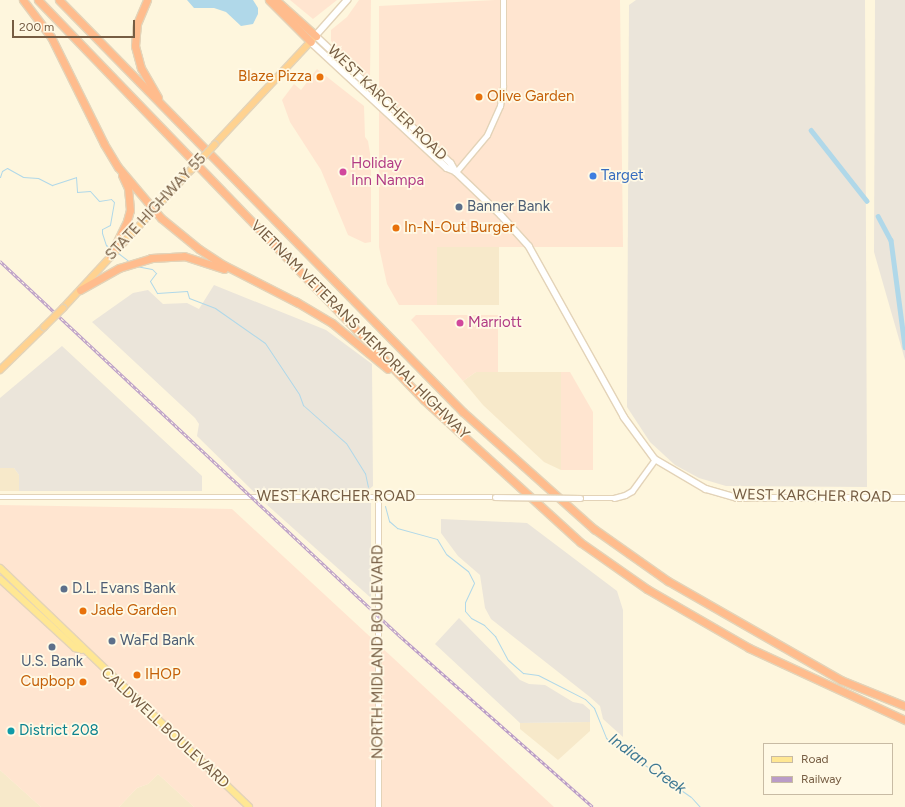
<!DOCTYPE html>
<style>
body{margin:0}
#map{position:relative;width:905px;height:807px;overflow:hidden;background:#fef6dd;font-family:Figtree,sans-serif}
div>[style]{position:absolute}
.residential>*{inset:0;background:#f7e9ca}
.commercial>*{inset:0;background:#ffe5d0}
.industrial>*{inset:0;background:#ebe5da}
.water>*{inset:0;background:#b0d8e9}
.stream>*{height:1px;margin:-0.5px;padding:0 0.5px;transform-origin:0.5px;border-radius:0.5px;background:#b0d8e9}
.canal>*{height:4.5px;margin:-2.25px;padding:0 2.25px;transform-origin:2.25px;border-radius:2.25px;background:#b0d8e9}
.roads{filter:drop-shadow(1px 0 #e3d3b8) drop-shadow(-1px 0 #e3d3b8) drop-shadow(0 1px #e3d3b8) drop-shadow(0 -1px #e3d3b8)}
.tertiary>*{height:4.5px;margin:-2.25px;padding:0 2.25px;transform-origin:2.25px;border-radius:2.25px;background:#fff}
.secondary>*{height:5.5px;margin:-2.75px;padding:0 2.75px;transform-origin:2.75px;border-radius:2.75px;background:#fff}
.primary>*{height:6px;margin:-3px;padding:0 3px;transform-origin:3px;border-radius:3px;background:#ffe793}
.trunk>*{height:6px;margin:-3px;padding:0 3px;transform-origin:3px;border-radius:3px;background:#ffd290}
.motorway>*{height:7px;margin:-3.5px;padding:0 3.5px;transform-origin:3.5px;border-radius:3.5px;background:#ffbc8d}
.rail>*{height:2.5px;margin-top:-1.25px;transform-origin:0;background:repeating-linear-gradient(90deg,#fff9e5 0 3px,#ba9cc7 0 6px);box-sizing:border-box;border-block:1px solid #ba9cc7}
.bridges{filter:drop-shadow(1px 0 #e3d3b8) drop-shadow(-1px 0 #e3d3b8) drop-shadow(0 1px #e3d3b8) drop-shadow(0 -1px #e3d3b8)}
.tertiary-bridge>*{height:4.5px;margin:-2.25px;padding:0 2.25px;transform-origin:2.25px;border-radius:2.25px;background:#fff}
.trunk-bridge>*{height:6px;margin:-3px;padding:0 3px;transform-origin:3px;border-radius:3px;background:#ffd290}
.dots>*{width:11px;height:11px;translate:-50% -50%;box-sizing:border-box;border:2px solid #fff9e5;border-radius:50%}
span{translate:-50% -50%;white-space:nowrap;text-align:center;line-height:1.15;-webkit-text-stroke:3.5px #fff9e5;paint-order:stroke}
.food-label{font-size:15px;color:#c56008}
.right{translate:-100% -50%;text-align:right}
.left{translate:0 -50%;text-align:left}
.street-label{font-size:15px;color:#765d43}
.hotel-label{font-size:15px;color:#b23c85}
.shop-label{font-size:15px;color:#366cbe}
.service-label{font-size:15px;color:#4e5e75}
.culture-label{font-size:15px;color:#0d838f}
.water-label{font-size:16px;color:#3e7893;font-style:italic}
.legend{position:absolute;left:763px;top:743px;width:130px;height:52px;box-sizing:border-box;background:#fff9e5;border:1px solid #c8bba4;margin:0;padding:5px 7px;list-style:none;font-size:12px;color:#765d43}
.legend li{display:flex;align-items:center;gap:8px;height:20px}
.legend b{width:20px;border:1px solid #c8bba4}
.scale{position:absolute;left:12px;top:20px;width:123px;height:18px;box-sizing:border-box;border:2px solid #765d43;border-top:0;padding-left:5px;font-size:12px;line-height:14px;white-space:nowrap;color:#765d43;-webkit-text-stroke:3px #fff9e5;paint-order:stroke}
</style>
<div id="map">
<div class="residential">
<i style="clip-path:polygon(437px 247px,499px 247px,499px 305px,437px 305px)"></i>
<i style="clip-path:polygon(476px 372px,561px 372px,561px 470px,544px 462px,483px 405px,463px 381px)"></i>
<i style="clip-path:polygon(0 468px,14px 468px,19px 475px,19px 491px,0 491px)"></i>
<i style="clip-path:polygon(590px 722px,590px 731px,558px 760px,520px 729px,520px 723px)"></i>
<i style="clip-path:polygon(0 770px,41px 807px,0 807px)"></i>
<i style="clip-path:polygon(158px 774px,194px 807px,119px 807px,137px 788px,148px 784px)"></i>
</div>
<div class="commercial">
<i style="clip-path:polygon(290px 0,337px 0,313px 19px)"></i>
<i style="clip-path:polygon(359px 0,371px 0,370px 78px,366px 78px,331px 41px,331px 30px,347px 17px)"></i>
<i style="clip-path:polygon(495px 0,620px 0,623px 247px,437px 247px,437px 305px,399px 305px,387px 284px,379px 247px,379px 6px)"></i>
<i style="clip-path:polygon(317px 69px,364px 106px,365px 137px,368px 141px,371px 159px,371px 242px,365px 243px,348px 235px,321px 170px,290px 122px,282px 100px,294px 84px,301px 90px)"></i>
<i style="clip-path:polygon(416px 315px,498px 315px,498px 372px,476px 372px,463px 381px,413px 322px,411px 320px)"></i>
<i style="clip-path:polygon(561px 372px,570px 372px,593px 412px,593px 470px,561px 470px)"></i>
<i style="clip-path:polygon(0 505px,232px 509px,554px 807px,194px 807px,158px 774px,148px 784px,137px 788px,119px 807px,41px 807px,0 770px)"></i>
</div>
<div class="industrial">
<i style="clip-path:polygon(636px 0,865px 0,867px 487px,726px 486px,699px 478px,675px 465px,650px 442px,627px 407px,629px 5px)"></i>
<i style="clip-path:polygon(875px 0,905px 0,905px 360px,874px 252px)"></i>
<i style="clip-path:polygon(214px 285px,326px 330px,372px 364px,373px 486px,366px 492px,254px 492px,197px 436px,199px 424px,195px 418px,92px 322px,133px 293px,148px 290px,163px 304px,187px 303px,199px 309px)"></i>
<i style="clip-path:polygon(62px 346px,202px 476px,202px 491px,19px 491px,19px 475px,14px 468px,0 468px,0 398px)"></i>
<i style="clip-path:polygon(265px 503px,371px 503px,371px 598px)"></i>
<i style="clip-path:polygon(441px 519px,527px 523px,617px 591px,623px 610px,623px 737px,603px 719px,600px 706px,590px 697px,491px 619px,485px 608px,480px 575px,458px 556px,441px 533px)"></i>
<i style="clip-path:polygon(459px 618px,520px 680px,529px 684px,545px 685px,573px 702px,583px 704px,590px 710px,590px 722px,520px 723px,435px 644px)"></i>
</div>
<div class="water">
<i style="clip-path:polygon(187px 0,253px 0,258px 8px,258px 14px,253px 24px,241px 26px,226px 12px,214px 8px,194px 8px)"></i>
</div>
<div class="stream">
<i style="left:0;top:177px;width:6px;rotate:-72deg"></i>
<i style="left:2px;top:171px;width:6px;rotate:-31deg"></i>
<i style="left:7px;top:168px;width:18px;rotate:29deg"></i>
<i style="left:23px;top:177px;width:15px;rotate:4deg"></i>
<i style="left:38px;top:178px;width:16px;rotate:27deg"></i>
<i style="left:52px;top:185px;width:25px;rotate:-18deg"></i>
<i style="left:76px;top:177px;width:15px;rotate:86deg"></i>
<i style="left:77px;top:192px;width:13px;rotate:-4deg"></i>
<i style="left:90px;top:191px;width:13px;rotate:48deg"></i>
<i style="left:99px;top:201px;width:12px;rotate:-9deg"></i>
<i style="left:111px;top:199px;width:4px;rotate:45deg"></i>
<i style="left:114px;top:202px;width:23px;rotate:100deg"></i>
<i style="left:110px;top:225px;width:9px;rotate:153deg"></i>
<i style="left:102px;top:229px;width:4px;rotate:90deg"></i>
<i style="left:102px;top:233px;width:13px;rotate:72deg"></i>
<i style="left:106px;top:245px;width:5px;rotate:37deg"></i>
<i style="left:118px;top:253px;width:15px;rotate:37deg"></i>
<i style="left:136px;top:266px;width:16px;rotate:11deg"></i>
<i style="left:152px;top:269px;width:6px;rotate:45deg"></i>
<i style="left:156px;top:273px;width:10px;rotate:127deg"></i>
<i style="left:150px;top:281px;width:14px;rotate:60deg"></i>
<i style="left:157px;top:293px;width:30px;rotate:-4deg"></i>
<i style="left:187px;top:291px;width:7px;rotate:74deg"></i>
<i style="left:189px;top:298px;width:28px;rotate:21deg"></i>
<i style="left:215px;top:308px;width:61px;rotate:35deg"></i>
<i style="left:265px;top:343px;width:61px;rotate:56.3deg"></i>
<i style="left:299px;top:394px;width:12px;rotate:70deg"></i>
<i style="left:303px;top:405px;width:57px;rotate:41.5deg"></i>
<i style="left:346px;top:443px;width:36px;rotate:58deg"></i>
<i style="left:365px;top:473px;width:14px;rotate:78deg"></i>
<i style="left:385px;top:506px;width:16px;rotate:75deg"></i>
<i style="left:389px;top:521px;width:11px;rotate:41deg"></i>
<i style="left:397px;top:528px;width:41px;rotate:15.4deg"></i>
<i style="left:437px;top:539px;width:17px;rotate:59deg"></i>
<i style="left:446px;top:554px;width:28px;rotate:38deg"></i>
<i style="left:468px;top:571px;width:13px;rotate:63deg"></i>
<i style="left:474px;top:583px;width:21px;rotate:115deg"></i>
<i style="left:465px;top:602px;width:9px;rotate:90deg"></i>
<i style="left:465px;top:611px;width:9px;rotate:49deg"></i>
<i style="left:471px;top:618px;width:15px;rotate:28deg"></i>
<i style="left:484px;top:625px;width:16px;rotate:45deg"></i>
<i style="left:495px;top:636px;width:27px;rotate:62deg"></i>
<i style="left:508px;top:660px;width:20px;rotate:41deg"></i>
<i style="left:523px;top:673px;width:15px;rotate:8deg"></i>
<i style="left:538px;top:675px;width:53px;rotate:27.1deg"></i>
<i style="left:585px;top:699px;width:13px;rotate:45deg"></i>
<i style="left:594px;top:708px;width:32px;rotate:68deg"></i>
<i style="left:606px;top:738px;width:103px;rotate:34.8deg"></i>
<i style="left:691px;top:797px;width:13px;rotate:48deg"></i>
</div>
<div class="canal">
<i style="left:811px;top:130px;width:90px;rotate:51.7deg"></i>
<i style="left:878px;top:216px;width:27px;rotate:62deg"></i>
<i style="left:891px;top:240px;width:108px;rotate:82.5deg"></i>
</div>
<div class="roads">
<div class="tertiary">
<i style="left:456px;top:172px;width:48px;rotate:-50deg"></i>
<i style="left:487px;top:135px;width:32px;rotate:-66deg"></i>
<i style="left:500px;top:106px;width:20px;rotate:-81deg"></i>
<i style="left:503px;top:86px;width:86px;rotate:-90deg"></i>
<i style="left:0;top:497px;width:495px"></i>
<i style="left:580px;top:498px;width:34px"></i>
<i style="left:614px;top:498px;width:11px;rotate:-15deg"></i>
<i style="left:625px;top:495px;width:8px;rotate:-30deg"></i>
<i style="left:632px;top:491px;width:39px;rotate:-54deg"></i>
<i style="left:378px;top:807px;width:310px;rotate:-90deg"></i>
</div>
<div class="secondary">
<i style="left:348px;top:0;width:48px;rotate:131.6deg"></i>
<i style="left:316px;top:36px;width:185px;rotate:43.3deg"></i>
<i style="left:451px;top:163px;width:10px;rotate:61deg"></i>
<i style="left:456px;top:172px;width:62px;rotate:43.7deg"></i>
<i style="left:501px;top:215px;width:42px;rotate:47.9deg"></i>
<i style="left:529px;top:246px;width:196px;rotate:60.9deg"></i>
<i style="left:624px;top:417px;width:52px;rotate:53.6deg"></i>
<i style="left:655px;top:459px;width:59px;rotate:30.5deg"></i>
<i style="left:706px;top:489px;width:32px;rotate:16deg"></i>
<i style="left:737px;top:498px;width:168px"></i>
<i style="left:311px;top:42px;width:185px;rotate:42.8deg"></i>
<i style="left:447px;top:168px;width:9px;rotate:21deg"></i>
</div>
<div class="primary">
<i style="left:0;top:568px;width:345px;rotate:43.8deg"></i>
<i style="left:0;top:579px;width:102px;rotate:42.6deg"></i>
<i style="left:75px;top:648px;width:7px;rotate:16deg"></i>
</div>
<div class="trunk">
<i style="left:215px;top:144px;width:145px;rotate:-47deg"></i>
<i style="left:63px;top:308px;width:188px;rotate:-47.2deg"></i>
<i style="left:0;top:370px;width:62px;rotate:-44.3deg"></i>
</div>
<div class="motorway">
<i style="left:23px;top:0;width:46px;rotate:52.9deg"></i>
<i style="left:51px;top:37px;width:119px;rotate:63.6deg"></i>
<i style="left:104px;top:144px;width:27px;rotate:59deg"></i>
<i style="left:118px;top:167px;width:67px;rotate:49.9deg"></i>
<i style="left:161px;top:218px;width:49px;rotate:39.2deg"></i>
<i style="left:199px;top:249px;width:30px;rotate:33deg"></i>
<i style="left:224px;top:265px;width:83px;rotate:27.2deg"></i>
<i style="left:38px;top:0;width:556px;rotate:46.02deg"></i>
<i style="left:424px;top:400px;width:211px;rotate:42.3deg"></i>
<i style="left:580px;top:542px;width:82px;rotate:35deg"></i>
<i style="left:647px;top:589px;width:118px;rotate:30deg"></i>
<i style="left:749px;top:648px;width:172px;rotate:24.8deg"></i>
<i style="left:59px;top:0;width:577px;rotate:45.56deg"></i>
<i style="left:463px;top:412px;width:176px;rotate:41.8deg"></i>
<i style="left:594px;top:529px;width:90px;rotate:35.1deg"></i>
<i style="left:668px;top:581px;width:199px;rotate:29.8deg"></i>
<i style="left:841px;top:680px;width:69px;rotate:22.1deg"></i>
<i style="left:147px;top:0;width:25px;rotate:113deg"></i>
<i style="left:137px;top:23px;width:23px;rotate:95deg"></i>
<i style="left:135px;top:46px;width:23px;rotate:75deg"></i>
<i style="left:141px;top:68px;width:34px;rotate:60deg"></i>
<i style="left:269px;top:0;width:59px;rotate:45deg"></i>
<i style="left:276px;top:0;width:54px;rotate:42deg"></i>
<i style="left:110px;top:256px;width:39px;rotate:-64deg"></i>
<i style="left:127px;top:221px;width:11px;rotate:-75deg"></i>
<i style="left:130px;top:210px;width:22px;rotate:-95deg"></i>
<i style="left:128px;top:188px;width:14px;rotate:-115deg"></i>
<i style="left:80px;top:290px;width:45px;rotate:-29.4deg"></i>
<i style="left:119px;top:268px;width:34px;rotate:-17deg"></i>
<i style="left:151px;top:258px;width:33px;rotate:-3deg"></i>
<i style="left:184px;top:256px;width:42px;rotate:18deg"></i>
<i style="left:295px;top:301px;width:43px;rotate:30.7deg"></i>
<i style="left:332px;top:323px;width:72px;rotate:39.4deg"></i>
</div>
</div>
<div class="rail">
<i style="left:0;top:261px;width:550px;rotate:43.16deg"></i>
<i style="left:401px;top:637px;width:256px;rotate:41.5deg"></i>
</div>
<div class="bridges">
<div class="tertiary-bridge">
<i style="left:495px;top:497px;width:85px;rotate:0.7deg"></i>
</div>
<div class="trunk-bridge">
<i style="left:191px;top:170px;width:35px;rotate:-47deg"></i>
<i style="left:44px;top:327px;width:27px;rotate:-45deg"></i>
</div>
</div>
<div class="dots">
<i style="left:320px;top:77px;background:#e8710a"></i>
<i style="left:479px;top:97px;background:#e8710a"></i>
<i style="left:343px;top:172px;background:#d1479c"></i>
<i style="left:593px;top:176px;background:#3f7fe0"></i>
<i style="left:459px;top:207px;background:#5c6f8a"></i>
<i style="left:396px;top:228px;background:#e8710a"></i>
<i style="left:460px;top:323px;background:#d1479c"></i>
<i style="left:64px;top:589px;background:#5c6f8a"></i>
<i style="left:83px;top:611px;background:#e8710a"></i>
<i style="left:112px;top:641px;background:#5c6f8a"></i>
<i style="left:52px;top:647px;background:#5c6f8a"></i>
<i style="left:137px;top:675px;background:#e8710a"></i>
<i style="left:83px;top:682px;background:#e8710a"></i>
<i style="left:11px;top:731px;background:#0f9aa8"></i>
</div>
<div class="food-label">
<span class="right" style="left:312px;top:77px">Blaze Pizza</span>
<span class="left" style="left:487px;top:97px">Olive Garden</span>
<span class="left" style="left:404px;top:228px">In-N-Out Burger</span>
<span class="left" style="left:91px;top:611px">Jade Garden</span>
<span class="left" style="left:145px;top:675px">IHOP</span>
<span class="right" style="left:75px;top:682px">Cupbop</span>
</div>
<div class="street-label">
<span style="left:387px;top:103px;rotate:44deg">WEST KARCHER ROAD</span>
<span style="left:156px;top:207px;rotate:-47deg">STATE HIGHWAY 55</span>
<span style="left:360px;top:330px;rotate:45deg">VIETNAM VETERANS MEMORIAL HIGHWAY</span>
<span style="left:812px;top:496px;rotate:1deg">WEST KARCHER ROAD</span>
<span style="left:336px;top:497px">WEST KARCHER ROAD</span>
<span style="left:378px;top:652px;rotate:-90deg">NORTH MIDLAND BOULEVARD</span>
<span style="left:165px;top:728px;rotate:43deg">CALDWELL BOULEVARD</span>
</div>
<div class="hotel-label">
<span class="left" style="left:351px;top:172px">Holiday<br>Inn Nampa</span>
<span class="left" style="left:468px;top:323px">Marriott</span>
</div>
<div class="shop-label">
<span class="left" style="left:601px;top:176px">Target</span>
</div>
<div class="service-label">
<span class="left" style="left:467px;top:207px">Banner Bank</span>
<span class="left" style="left:72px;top:589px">D.L. Evans Bank</span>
<span class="left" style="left:120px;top:641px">WaFd Bank</span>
<span style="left:52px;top:662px">U.S. Bank</span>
</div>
<div class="culture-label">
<span class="left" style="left:19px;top:731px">District 208</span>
</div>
<div class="water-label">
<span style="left:647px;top:764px;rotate:36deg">Indian Creek</span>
</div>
<ul class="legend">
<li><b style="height:5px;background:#ffe793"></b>Road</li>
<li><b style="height:5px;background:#ba9cc7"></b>Railway</li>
</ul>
<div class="scale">200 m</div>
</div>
